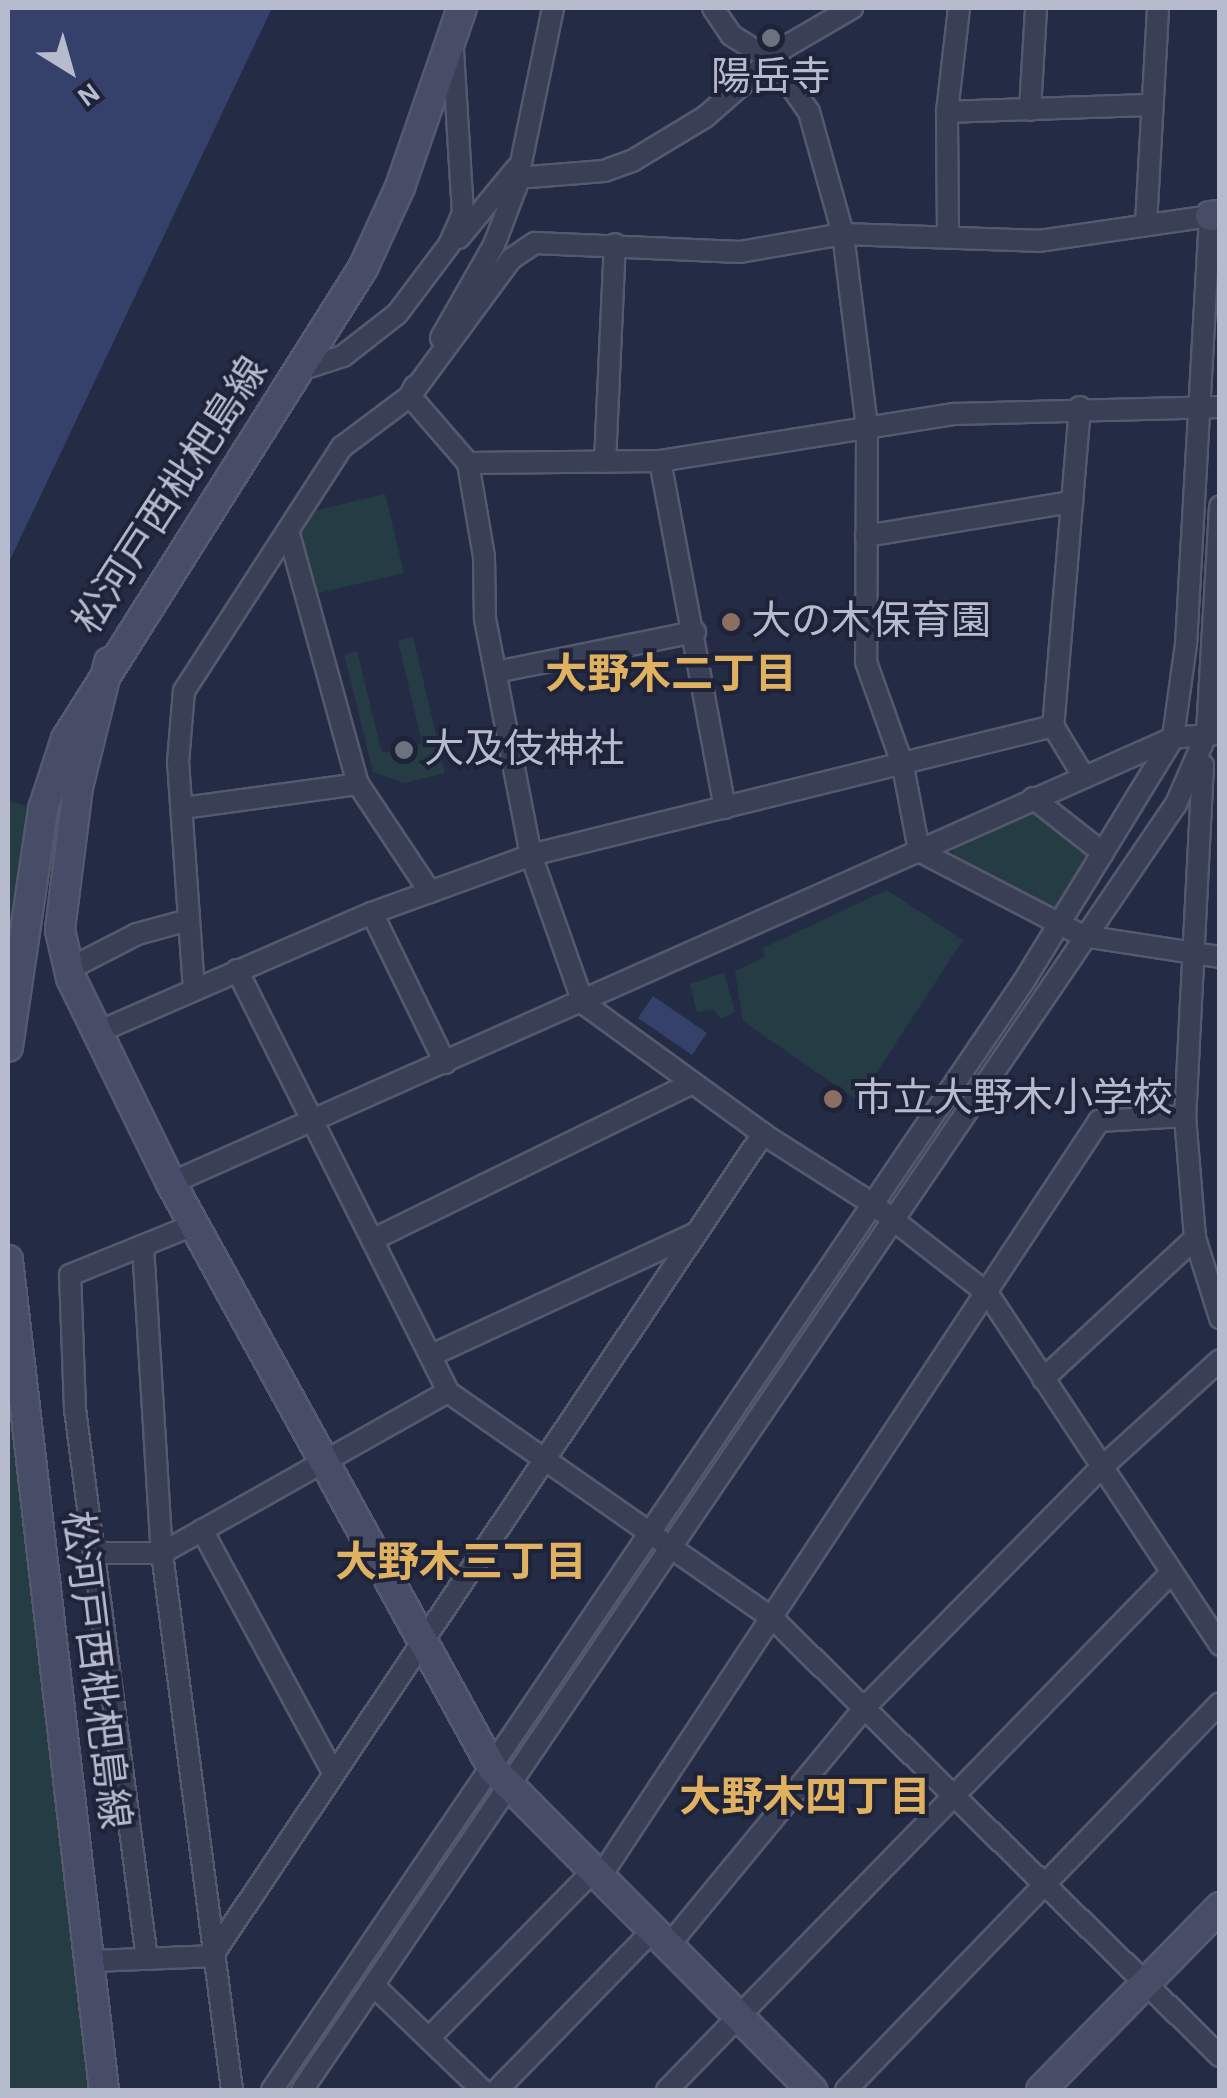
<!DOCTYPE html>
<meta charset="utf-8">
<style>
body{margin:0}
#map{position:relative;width:1227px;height:2098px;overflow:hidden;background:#242c45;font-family:"Alegreya Sans","Noto Sans JP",sans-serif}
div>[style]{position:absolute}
.green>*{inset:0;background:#263c45}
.water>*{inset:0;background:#35406b}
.roads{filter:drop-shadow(2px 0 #54596e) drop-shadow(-2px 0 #54596e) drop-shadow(0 2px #54596e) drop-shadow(0 -2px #54596e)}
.street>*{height:20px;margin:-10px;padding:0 10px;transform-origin:10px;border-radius:10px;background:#393f54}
.secondary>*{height:28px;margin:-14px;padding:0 14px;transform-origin:14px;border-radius:14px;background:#474c67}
.dots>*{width:28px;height:28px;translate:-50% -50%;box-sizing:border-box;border:5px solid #1e2339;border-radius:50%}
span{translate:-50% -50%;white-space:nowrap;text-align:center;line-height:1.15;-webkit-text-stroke:8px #1e2339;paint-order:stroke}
.poi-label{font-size:40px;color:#b6bbce}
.left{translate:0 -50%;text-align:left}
.street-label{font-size:40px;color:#b6bbce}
.neighbourhood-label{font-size:42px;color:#dfb160;font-weight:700}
.frame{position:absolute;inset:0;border:10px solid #b6bbce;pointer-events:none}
.north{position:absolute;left:20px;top:20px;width:100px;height:100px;-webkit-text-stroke:8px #1e2339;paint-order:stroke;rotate:143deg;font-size:28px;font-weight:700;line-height:40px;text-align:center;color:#b6bbce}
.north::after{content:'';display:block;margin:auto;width:35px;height:45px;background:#b6bbce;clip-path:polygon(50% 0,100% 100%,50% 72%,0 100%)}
</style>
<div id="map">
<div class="green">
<i style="clip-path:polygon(385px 494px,404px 573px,314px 594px,299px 532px,314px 511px)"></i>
<i style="clip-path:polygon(413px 637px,445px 773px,404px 783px,373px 772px,344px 654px,357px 651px,382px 753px,422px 743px,398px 641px)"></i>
<i style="clip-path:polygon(8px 801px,27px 806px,8px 997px)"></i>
<i style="clip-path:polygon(1033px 813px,1096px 855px,1058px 919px,953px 861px,954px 847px)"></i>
<i style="clip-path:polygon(887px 890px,963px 940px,858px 1101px,743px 1021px,735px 971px,765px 957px,763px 948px)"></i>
<i style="clip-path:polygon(724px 973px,735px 1012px,721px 1019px,714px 1010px,697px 1012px,690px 984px)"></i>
<i style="clip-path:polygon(8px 1372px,92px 2090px,8px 2090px)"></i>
</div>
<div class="water">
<i style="clip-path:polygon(8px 8px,272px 8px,8px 564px)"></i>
<i style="clip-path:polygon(653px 996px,707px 1033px,692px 1055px,638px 1018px)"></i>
</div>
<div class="roads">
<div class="street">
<i style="left:713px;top:8px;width:32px;rotate:56deg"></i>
<i style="left:731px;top:35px;width:51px;rotate:32.1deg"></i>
<i style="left:774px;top:62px;width:61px;rotate:55deg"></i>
<i style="left:809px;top:112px;width:127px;rotate:74.4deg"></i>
<i style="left:843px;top:234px;width:193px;rotate:82.9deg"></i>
<i style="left:867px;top:426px;width:236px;rotate:90.2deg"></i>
<i style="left:866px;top:662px;width:110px;rotate:70.4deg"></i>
<i style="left:903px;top:766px;width:86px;rotate:79.3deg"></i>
<i style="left:919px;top:851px;width:185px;rotate:27.4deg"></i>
<i style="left:1083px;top:936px;width:139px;rotate:8.7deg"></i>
<i style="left:1030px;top:110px;width:102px;rotate:-86.6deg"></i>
<i style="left:947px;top:112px;width:205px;rotate:-2deg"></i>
<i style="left:517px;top:178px;width:87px;rotate:-4.6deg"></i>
<i style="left:604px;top:171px;width:30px;rotate:-20deg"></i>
<i style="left:632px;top:161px;width:85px;rotate:-31.1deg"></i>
<i style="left:705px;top:117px;width:106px;rotate:-41.2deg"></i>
<i style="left:785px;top:47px;width:78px;rotate:-30.2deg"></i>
<i style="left:1146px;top:224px;width:216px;rotate:-86.8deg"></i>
<i style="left:948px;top:233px;width:121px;rotate:-90.5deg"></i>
<i style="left:947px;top:112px;width:105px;rotate:-83.4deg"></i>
<i style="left:459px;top:238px;width:91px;rotate:-50.4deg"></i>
<i style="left:441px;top:338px;width:107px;rotate:-60.3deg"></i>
<i style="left:494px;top:245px;width:62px;rotate:-69.2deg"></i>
<i style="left:516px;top:187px;width:183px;rotate:-78.3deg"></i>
<i style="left:303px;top:369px;width:42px;rotate:-18deg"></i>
<i style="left:343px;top:356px;width:68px;rotate:-37.9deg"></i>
<i style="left:397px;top:314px;width:86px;rotate:-53deg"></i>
<i style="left:449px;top:245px;width:34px;rotate:-66deg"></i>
<i style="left:463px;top:214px;width:162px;rotate:-93.5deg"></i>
<i style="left:415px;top:386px;width:11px;rotate:117deg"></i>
<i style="left:410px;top:396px;width:89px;rotate:49.1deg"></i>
<i style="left:468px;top:463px;width:192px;rotate:-0.6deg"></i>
<i style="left:660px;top:461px;width:298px;rotate:-9.1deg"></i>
<i style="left:954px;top:414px;width:266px;rotate:-1.5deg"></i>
<i style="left:1080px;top:407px;width:320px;rotate:94.8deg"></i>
<i style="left:1053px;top:726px;width:60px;rotate:58.7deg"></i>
<i style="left:660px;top:461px;width:353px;rotate:79.4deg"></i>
<i style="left:605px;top:462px;width:218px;rotate:-87.4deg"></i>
<i style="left:468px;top:463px;width:95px;rotate:80.3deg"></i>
<i style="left:484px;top:557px;width:62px;rotate:89.1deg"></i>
<i style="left:485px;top:619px;width:240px;rotate:79deg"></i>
<i style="left:531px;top:855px;width:157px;rotate:70.6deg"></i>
<i style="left:583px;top:1003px;width:223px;rotate:36deg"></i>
<i style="left:763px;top:1134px;width:130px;rotate:32.5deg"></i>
<i style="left:873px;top:1204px;width:146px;rotate:38deg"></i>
<i style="left:988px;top:1294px;width:421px;rotate:56.5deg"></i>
<i style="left:289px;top:534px;width:259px;rotate:74.6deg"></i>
<i style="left:358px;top:784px;width:130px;rotate:56.3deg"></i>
<i style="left:866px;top:536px;width:209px;rotate:-9.4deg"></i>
<i style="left:496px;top:672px;width:203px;rotate:-11.4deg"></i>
<i style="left:1203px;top:765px;width:351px;rotate:92.9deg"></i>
<i style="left:1185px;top:1116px;width:122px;rotate:85.3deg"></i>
<i style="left:1195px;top:1238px;width:84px;rotate:72.6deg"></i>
<i style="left:1033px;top:798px;width:89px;rotate:38.2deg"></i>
<i style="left:183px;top:808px;width:177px;rotate:-7.8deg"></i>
<i style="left:372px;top:913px;width:167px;rotate:64deg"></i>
<i style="left:69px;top:969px;width:76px;rotate:-27.2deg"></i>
<i style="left:137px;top:934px;width:50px;rotate:-15.2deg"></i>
<i style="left:237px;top:970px;width:472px;rotate:63.4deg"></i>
<i style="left:448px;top:1392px;width:395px;rotate:34.9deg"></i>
<i style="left:772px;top:1618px;width:627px;rotate:44.35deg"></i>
<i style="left:194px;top:990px;width:229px;rotate:-94deg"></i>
<i style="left:178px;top:762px;width:71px;rotate:-85.2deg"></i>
<i style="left:184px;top:691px;width:291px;rotate:-57.1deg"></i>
<i style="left:342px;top:447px;width:85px;rotate:-36.9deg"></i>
<i style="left:410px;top:396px;width:170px;rotate:-53.6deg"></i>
<i style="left:511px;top:259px;width:29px;rotate:-34deg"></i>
<i style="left:535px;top:243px;width:205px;rotate:2.5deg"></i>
<i style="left:740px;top:252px;width:105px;rotate:-9.9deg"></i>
<i style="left:843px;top:234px;width:196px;rotate:2deg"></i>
<i style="left:1039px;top:241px;width:173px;rotate:-8.3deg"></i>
<i style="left:1210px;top:216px;width:429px;rotate:93.2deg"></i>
<i style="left:1186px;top:644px;width:95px;rotate:97.9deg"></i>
<i style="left:1173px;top:738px;width:285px;rotate:121.5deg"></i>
<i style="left:1024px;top:981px;width:1340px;rotate:124.14deg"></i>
<i style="left:98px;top:1032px;width:299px;rotate:-23.5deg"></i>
<i style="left:372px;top:913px;width:169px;rotate:-20deg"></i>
<i style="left:531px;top:855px;width:538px;rotate:-13.88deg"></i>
<i style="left:171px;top:1183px;width:1096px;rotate:-23.95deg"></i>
<i style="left:1173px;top:738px;width:45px;rotate:-5.1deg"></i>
<i style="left:372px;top:1240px;width:357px;rotate:-26.1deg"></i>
<i style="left:143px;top:1246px;width:308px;rotate:86.5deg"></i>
<i style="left:162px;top:1553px;width:542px;rotate:82.57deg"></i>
<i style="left:432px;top:1355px;width:289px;rotate:-24.8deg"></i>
<i style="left:1043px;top:1379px;width:207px;rotate:-42.8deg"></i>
<i style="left:202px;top:1530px;width:277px;rotate:61.6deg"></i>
<i style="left:94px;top:1553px;width:68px"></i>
<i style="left:162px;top:1553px;width:328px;rotate:-29.4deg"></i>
<i style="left:600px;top:1877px;width:906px;rotate:-56.57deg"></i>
<i style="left:1099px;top:1121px;width:86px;rotate:-3.3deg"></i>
<i style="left:669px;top:1945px;width:308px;rotate:-50.5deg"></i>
<i style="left:865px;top:1707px;width:334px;rotate:-45.4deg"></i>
<i style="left:1100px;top:1469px;width:162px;rotate:-42.2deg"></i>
<i style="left:147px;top:1959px;width:555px;rotate:-97.46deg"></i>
<i style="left:75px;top:1409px;width:134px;rotate:-92.1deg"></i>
<i style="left:70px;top:1275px;width:134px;rotate:-22deg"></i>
<i style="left:90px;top:1961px;width:122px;rotate:-2.3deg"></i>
<i style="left:212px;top:1956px;width:990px;rotate:-56.17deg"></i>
<i style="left:374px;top:1986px;width:150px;rotate:43.9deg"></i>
<i style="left:430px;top:2037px;width:231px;rotate:-45.5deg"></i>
<i style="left:302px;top:2090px;width:1555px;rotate:-55.8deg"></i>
<i style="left:1176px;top:804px;width:77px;rotate:-66.4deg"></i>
<i style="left:1207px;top:733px;width:227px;rotate:-86.7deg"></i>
<i style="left:497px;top:2090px;width:222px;rotate:-45.7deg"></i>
<i style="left:667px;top:2090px;width:722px;rotate:-45.73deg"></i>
<i style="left:846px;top:2090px;width:538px;rotate:-45.98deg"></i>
</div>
<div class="secondary">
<i style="left:1210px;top:216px;width:10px;rotate:-6deg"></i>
<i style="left:109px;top:662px;width:129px;rotate:103.9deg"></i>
<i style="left:78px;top:787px;width:144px;rotate:97.2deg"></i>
<i style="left:60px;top:930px;width:49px;rotate:77.1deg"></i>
<i style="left:71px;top:978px;width:228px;rotate:64deg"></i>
<i style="left:171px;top:1183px;width:669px;rotate:61.21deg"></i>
<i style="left:493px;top:1769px;width:453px;rotate:45.2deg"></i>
<i style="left:8px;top:1047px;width:241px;rotate:-81.6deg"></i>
<i style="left:43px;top:809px;width:74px;rotate:-71.8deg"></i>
<i style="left:66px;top:739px;width:557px;rotate:-57.77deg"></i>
<i style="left:363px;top:268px;width:89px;rotate:-65.4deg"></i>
<i style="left:400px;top:187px;width:189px;rotate:-70.9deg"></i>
<i style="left:8px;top:1260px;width:836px;rotate:83.4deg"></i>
<i style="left:1041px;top:2090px;width:256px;rotate:-45.6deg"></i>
</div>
</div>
<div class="dots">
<i style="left:771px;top:38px;background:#6b7280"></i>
<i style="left:731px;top:622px;background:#8d6e63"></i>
<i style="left:404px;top:750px;background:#6b7280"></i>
<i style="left:833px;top:1099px;background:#8d6e63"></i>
</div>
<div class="poi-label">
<span style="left:771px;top:78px">陽岳寺</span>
<span class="left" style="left:751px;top:622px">大の木保育園</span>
<span class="left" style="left:424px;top:750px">大及伎神社</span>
<span class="left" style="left:853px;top:1099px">市立大野木小学校</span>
</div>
<div class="street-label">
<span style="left:171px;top:496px;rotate:-57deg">松河戸西枇杷島線</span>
<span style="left:95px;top:1670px;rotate:83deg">松河戸西枇杷島線</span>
</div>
<div class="neighbourhood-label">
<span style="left:671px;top:675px">大野木二丁目</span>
<span style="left:461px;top:1563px">大野木三丁目</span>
<span style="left:805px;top:1798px">大野木四丁目</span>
</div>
<div class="frame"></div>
<div class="north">N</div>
</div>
